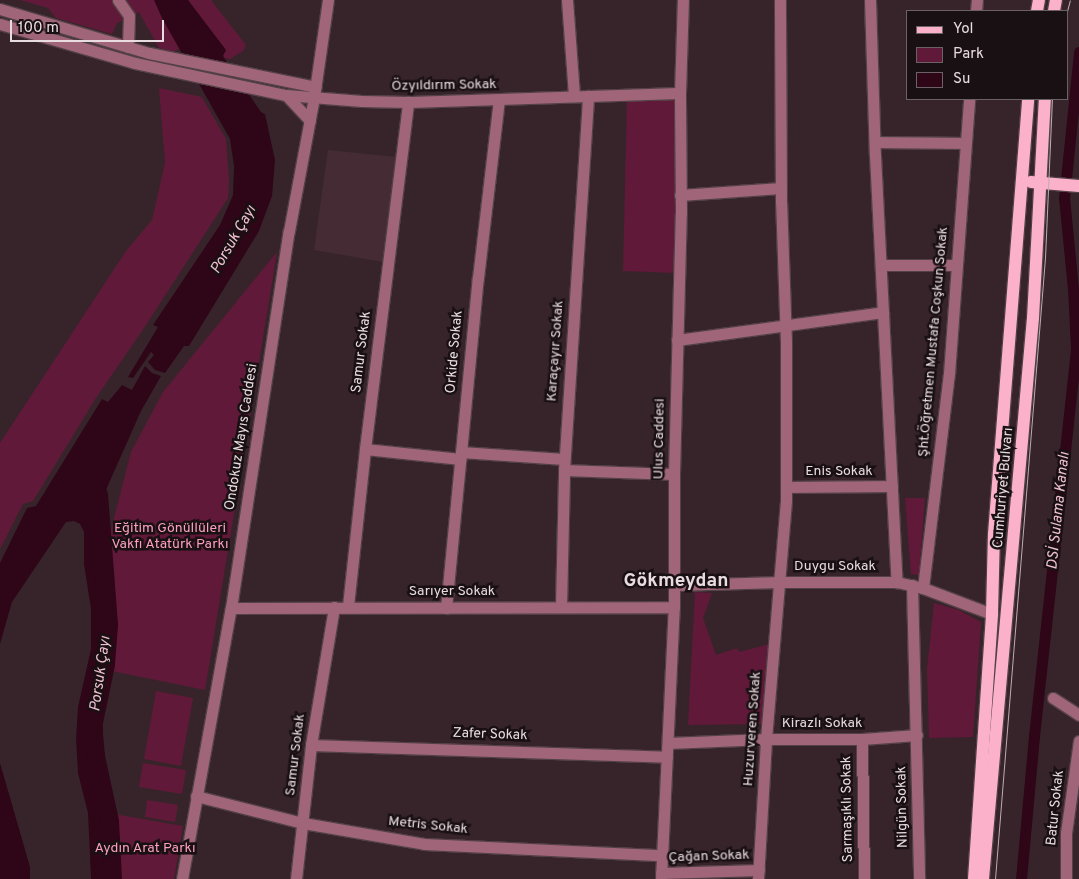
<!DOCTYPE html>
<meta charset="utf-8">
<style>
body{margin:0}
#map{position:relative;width:1079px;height:879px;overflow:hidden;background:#37242a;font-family:Overpass,sans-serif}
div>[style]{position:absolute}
.built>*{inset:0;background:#452c34}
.green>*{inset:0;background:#601938}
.water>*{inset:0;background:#2f0518}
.canal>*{height:11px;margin:-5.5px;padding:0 5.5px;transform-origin:5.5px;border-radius:5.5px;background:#2f0518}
.river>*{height:19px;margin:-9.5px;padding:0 9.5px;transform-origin:9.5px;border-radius:9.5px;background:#2f0518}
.roads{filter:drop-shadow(1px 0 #534147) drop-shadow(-1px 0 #534147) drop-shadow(0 1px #534147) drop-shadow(0 -1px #534147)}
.minor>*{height:11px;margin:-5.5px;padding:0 5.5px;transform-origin:5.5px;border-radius:5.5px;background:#a06579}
.major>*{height:12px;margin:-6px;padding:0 6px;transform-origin:6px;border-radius:6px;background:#fbb1c9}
.tram>*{height:1px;margin:-0.5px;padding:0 0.5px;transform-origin:0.5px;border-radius:0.5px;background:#bcaeb2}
span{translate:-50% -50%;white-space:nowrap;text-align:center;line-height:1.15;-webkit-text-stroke:5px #191013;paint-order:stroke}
.street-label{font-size:14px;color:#e9dce0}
.park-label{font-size:14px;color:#fe9fc0}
.water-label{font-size:15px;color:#f2c1d1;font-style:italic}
.district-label{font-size:19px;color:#e9dce0;font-weight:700}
.legend{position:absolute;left:906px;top:10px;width:162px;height:90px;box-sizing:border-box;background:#191013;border:1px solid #6c6265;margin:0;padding:6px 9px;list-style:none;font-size:15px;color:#e9dce0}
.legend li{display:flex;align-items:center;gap:10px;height:25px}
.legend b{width:25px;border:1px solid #6c6265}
.scale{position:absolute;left:10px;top:20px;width:154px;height:22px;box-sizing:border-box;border:2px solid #e9dce0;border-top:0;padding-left:6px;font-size:15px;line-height:18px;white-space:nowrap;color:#e9dce0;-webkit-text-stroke:4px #191013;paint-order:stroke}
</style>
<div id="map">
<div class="built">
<i style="clip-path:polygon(328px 150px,396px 157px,383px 262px,314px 250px)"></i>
</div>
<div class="green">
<i style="clip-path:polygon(20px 0,211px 0,246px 45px,243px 51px,230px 59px,180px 48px,174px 52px,159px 48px,139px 12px,117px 23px,112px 34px,56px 18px,48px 8px)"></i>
<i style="clip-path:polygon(159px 88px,202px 97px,226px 139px,229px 180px,228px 198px,146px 325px,96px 398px,33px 501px,23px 504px,0 549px,0 443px,126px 251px,152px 220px,165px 163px)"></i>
<i style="clip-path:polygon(675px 98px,675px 273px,623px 271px,627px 100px)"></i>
<i style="clip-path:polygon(277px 252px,205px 690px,112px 671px,114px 611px,110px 534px,131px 452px,163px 392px)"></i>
<i style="clip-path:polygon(905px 498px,925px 498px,919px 575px,911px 574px)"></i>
<i style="clip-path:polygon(695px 592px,712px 593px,703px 618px,716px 655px,737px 648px,739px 652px,773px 643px,761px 724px,688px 725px)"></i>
<i style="clip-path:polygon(934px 603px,959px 610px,981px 622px,973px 737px,929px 738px,927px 669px)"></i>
<i style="clip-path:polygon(156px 691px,193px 698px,181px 766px,144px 759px)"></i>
<i style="clip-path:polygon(143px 763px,186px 770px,182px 794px,139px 787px)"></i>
<i style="clip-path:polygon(147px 800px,178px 805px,175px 822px,145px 817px)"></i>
<i style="clip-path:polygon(114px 814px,183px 826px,174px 879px,116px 879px)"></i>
</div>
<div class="water">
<i style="clip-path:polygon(154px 0,188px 0,226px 50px,223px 56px,261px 112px,265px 114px,275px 160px,272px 196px,259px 231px,189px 346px,184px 346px,165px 373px,155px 370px,148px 362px,154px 355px,151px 352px,133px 378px,128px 377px,158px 327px,153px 325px,220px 225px,233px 195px,234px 166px,230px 139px,162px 18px)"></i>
<i style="clip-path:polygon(145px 366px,152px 373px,161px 376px,141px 411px,105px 492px,99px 536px,100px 575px,106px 608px,105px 647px,88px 725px,88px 759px,100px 810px,104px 879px,91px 879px,88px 813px,78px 773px,76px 739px,78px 707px,91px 649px,91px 609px,84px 564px,84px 532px,80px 524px,74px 521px,66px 522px,12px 602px,0 644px,0 563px,27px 508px,36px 506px,102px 399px,108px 402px,122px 385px,132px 390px)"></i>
<i style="clip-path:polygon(0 763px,30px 867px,30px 879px,0 879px)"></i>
</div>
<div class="canal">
<i style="left:1021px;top:879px;width:144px;rotate:-84.8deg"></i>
<i style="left:1034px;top:736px;width:390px;rotate:-83.8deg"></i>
<i style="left:1076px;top:348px;width:59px;rotate:-92.9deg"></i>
<i style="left:1073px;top:289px;width:91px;rotate:-95.6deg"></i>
<i style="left:1064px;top:198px;width:147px;rotate:-84.1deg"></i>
</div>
<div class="river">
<i style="left:98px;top:494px;width:130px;rotate:85.6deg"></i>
<i style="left:108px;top:624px;width:40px;rotate:94.3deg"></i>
<i style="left:105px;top:664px;width:59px;rotate:101.7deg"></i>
<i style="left:93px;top:722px;width:11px;rotate:90deg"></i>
<i style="left:93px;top:733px;width:23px;rotate:85deg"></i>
<i style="left:95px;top:756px;width:66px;rotate:77.8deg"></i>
<i style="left:109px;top:821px;width:58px;rotate:87deg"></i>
</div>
<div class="roads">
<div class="minor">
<i style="left:118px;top:0;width:19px;rotate:55deg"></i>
<i style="left:129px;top:16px;width:31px;rotate:92deg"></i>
<i style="left:567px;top:0;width:96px;rotate:85.8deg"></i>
<i style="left:870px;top:0;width:155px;rotate:88.2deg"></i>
<i style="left:875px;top:155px;width:428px;rotate:87.1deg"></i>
<i style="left:0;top:9px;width:155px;rotate:16.5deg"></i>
<i style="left:149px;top:53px;width:170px;rotate:11.5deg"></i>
<i style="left:976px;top:11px;width:11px;rotate:-85deg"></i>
<i style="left:0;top:24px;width:141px;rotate:16.1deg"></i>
<i style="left:135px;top:63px;width:154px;rotate:12deg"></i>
<i style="left:286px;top:95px;width:35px;rotate:47deg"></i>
<i style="left:286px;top:95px;width:76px;rotate:4.5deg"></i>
<i style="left:362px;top:101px;width:46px;rotate:1.2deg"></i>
<i style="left:408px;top:102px;width:272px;rotate:-1.9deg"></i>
<i style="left:875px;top:142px;width:90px;rotate:0.6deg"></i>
<i style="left:680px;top:195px;width:101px;rotate:-4deg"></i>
<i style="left:882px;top:265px;width:74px"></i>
<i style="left:677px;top:340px;width:208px;rotate:-7.7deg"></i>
<i style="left:365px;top:449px;width:96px;rotate:6deg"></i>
<i style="left:461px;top:452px;width:103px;rotate:3.9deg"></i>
<i style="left:564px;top:470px;width:110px;rotate:2.1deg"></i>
<i style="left:787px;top:487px;width:105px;rotate:-0.5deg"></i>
<i style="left:673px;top:585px;width:108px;rotate:-1.6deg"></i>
<i style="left:781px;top:582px;width:116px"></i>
<i style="left:897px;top:582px;width:27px;rotate:13deg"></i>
<i style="left:923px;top:588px;width:74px;rotate:20.6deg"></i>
<i style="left:912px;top:585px;width:294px;rotate:88.6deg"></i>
<i style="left:923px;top:588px;width:216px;rotate:-83.1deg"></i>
<i style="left:949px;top:374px;width:276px;rotate:-85.8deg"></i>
<i style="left:348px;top:606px;width:158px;rotate:-83.8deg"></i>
<i style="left:365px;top:449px;width:350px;rotate:-82.9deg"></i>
<i style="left:561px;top:607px;width:137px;rotate:-88.7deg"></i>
<i style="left:564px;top:470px;width:375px;rotate:-86.3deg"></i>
<i style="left:231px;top:608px;width:443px;rotate:-0.1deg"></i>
<i style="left:446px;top:608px;width:332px;rotate:-84.5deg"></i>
<i style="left:478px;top:278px;width:179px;rotate:-83.3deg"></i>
<i style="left:1053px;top:698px;width:31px;rotate:33deg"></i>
<i style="left:862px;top:739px;width:140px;rotate:89.2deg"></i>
<i style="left:668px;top:743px;width:98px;rotate:-2.3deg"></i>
<i style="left:766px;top:739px;width:96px"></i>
<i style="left:862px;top:739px;width:55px;rotate:-4.2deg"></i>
<i style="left:311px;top:745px;width:356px;rotate:1.9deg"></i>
<i style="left:196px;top:796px;width:110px;rotate:14.2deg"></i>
<i style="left:303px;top:823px;width:123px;rotate:9.8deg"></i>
<i style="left:424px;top:844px;width:237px;rotate:2.7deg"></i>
<i style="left:661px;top:873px;width:98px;rotate:-1.8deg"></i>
<i style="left:182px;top:879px;width:275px;rotate:-79.8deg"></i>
<i style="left:231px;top:608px;width:381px;rotate:-81.3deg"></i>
<i style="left:289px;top:231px;width:136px;rotate:-79.4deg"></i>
<i style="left:314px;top:97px;width:98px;rotate:-81.8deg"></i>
<i style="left:296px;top:879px;width:135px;rotate:-83.6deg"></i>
<i style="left:311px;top:745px;width:140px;rotate:-80.5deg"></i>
<i style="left:661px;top:879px;width:272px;rotate:-87.3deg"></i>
<i style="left:674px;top:607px;width:133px;rotate:-90deg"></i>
<i style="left:674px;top:474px;width:261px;rotate:-88.5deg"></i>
<i style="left:681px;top:213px;width:120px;rotate:-90.5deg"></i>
<i style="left:680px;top:93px;width:93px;rotate:-88.2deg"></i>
<i style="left:758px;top:879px;width:140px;rotate:-86.7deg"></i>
<i style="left:766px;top:739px;width:240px;rotate:-85.2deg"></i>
<i style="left:786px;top:500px;width:158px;rotate:-90deg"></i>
<i style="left:786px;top:342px;width:140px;rotate:-92deg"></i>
<i style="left:781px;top:202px;width:202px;rotate:-90.3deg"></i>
<i style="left:1066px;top:879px;width:46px;rotate:-90deg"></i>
<i style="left:1066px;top:833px;width:93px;rotate:-82deg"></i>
</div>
<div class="major">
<i style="left:1037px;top:11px;width:11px;rotate:-80deg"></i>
<i style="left:1054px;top:11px;width:11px;rotate:-80deg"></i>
<i style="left:1031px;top:182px;width:48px;rotate:4.8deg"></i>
<i style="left:974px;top:879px;width:266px;rotate:-86.1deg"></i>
<i style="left:992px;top:614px;width:80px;rotate:-88.6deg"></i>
<i style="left:994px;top:534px;width:436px;rotate:-85.5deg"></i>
<i style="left:983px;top:879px;width:563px;rotate:-84.91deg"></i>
<i style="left:1033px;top:318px;width:219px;rotate:-86.9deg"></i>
</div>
</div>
<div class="tram">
<i style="left:1067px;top:11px;width:11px;rotate:-75deg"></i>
<i style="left:995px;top:879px;width:623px;rotate:-85.4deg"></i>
<i style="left:1045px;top:258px;width:159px;rotate:-87.5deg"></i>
</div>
<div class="street-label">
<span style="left:444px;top:86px;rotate:-1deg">Özyıldırım Sokak</span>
<span style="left:934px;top:342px;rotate:-85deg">Şht.Öğretmen Mustafa Coşkun Sokak</span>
<span style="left:556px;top:351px;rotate:-86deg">Karaçayır Sokak</span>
<span style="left:362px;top:352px;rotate:-83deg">Samur Sokak</span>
<span style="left:455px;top:352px;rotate:-85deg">Orkide Sokak</span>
<span style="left:242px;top:437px;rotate:-81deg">Ondokuz Mayıs Caddesi</span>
<span style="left:660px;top:439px;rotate:-89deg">Ulus Caddesi</span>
<span style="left:839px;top:472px">Enis Sokak</span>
<span style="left:1004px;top:488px;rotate:-85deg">Cumhuriyet Bulvarı</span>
<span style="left:835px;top:567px">Duygu Sokak</span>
<span style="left:452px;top:592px">Sarıyer Sokak</span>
<span style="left:822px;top:724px">Kirazlı Sokak</span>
<span style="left:753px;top:729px;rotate:-86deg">Huzurveren Sokak</span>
<span style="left:490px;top:735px;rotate:2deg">Zafer Sokak</span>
<span style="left:296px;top:755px;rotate:-83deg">Samur Sokak</span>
<span style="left:903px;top:807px;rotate:-91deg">Nilgün Sokak</span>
<span style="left:1056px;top:808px;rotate:-84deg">Batur Sokak</span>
<span style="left:848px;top:809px;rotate:-91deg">Sarmaşıklı Sokak</span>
<span style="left:428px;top:826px;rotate:6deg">Metris Sokak</span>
<span style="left:709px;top:857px;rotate:-2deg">Çağan Sokak</span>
</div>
<div class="park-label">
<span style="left:170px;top:537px">Eğitim Gönüllüleri<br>Vakfı Atatürk Parkı</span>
<span style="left:145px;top:849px">Aydın Arat Parkı</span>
</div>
<div class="water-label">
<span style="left:234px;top:240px;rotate:-60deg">Porsuk Çayı</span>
<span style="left:1059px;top:511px;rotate:-84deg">DSİ Sulama Kanalı</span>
<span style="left:101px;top:674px;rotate:-82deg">Porsuk Çayı</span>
</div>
<div class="district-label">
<span style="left:676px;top:582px">Gökmeydan</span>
</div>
<ul class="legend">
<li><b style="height:6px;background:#fbb1c9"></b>Yol</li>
<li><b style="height:14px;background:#601938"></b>Park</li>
<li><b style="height:14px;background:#2f0518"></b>Su</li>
</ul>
<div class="scale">100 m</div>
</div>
